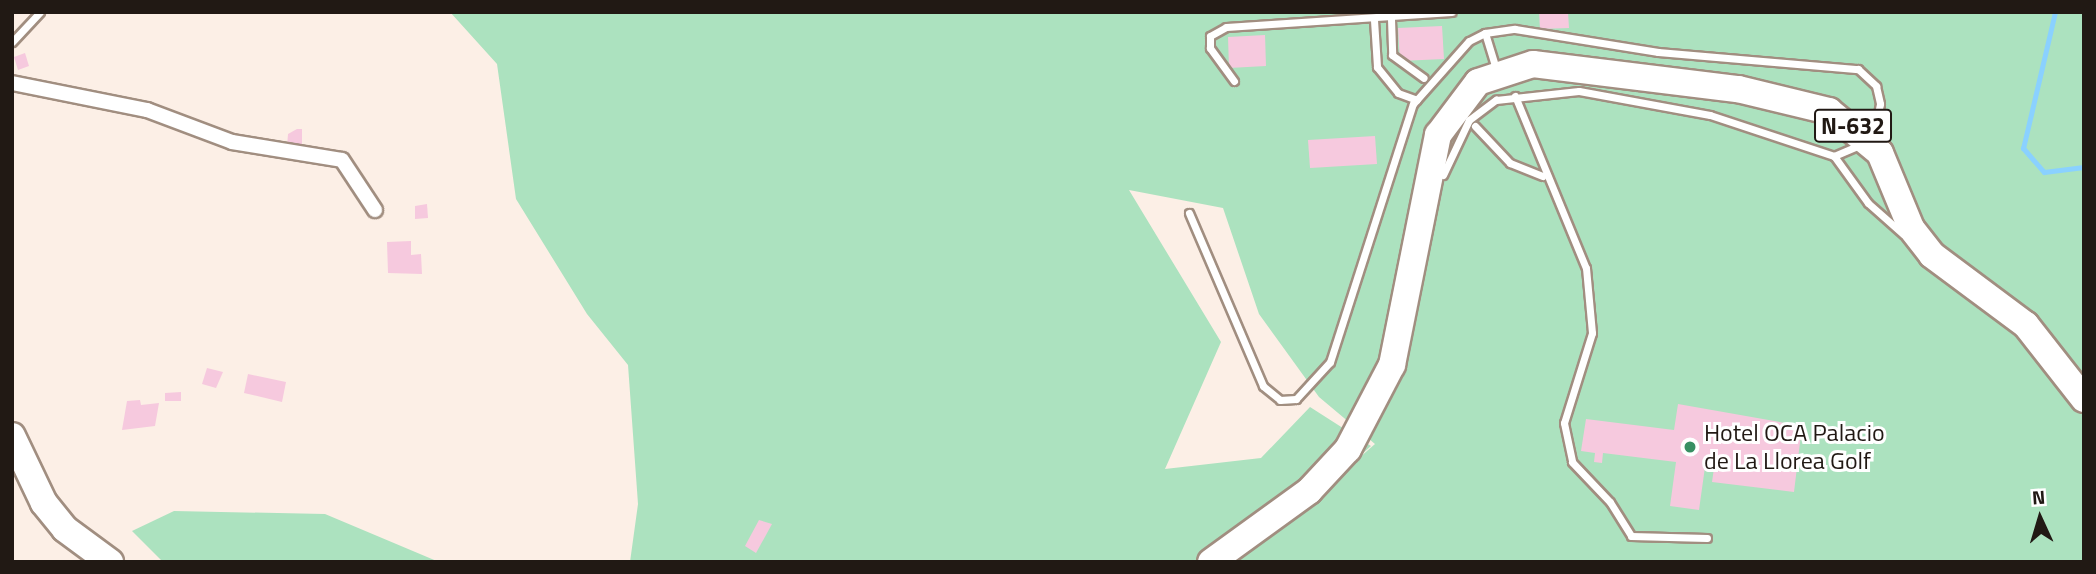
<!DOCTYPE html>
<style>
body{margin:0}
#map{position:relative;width:2096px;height:574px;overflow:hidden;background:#fcefe6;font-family:"Titillium Web",sans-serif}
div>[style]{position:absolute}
.green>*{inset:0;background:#ace2bf}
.stream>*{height:5px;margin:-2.5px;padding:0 2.5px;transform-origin:2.5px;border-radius:2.5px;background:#8ad1ff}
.building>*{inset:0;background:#f6c9de}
.roads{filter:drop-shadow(2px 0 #a18e80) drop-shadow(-2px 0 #a18e80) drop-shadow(0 2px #a18e80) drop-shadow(0 -2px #a18e80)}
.lane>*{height:7px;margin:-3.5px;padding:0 3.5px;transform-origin:3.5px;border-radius:3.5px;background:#fff}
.street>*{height:14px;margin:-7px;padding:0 7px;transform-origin:7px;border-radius:7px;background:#fff}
.highway>*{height:26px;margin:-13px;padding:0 13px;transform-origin:13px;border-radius:13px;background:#fff}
.dots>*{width:19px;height:19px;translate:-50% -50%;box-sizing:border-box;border:4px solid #fff;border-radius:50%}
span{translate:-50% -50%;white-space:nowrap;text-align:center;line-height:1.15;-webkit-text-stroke:6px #fff;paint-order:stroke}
.shield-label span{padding:2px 5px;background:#fff;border:2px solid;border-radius:5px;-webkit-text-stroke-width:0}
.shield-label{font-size:23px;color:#211914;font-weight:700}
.poi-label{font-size:24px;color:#211914}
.left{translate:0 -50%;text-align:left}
.frame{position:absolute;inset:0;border:14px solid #211914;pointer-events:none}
.north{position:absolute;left:2005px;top:483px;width:70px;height:70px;-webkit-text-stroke:5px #fff;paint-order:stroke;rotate:356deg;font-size:19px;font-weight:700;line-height:28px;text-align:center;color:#211914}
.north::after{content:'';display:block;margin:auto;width:24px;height:32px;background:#211914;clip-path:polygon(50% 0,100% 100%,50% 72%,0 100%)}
</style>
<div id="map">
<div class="green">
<i style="clip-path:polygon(evenodd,450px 12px,2084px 12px,2084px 562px,630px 562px,638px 504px,628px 365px,587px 314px,516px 199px,497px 64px,450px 12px,1129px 190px,1223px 208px,1259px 314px,1319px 397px,1375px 444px,1319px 493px,1371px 446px,1310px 407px,1261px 458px,1165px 469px,1221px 342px,1129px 190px)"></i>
<i style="clip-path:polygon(174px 511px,325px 514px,439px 562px,163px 562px,132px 531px)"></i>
</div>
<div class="stream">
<i style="left:2055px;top:12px;width:140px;rotate:103.2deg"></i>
<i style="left:2023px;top:148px;width:32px;rotate:49deg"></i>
<i style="left:2044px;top:172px;width:40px;rotate:-7.1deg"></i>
</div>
<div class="building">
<i style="clip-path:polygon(1539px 12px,1568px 12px,1569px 28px,1540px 29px)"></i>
<i style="clip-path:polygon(1442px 26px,1444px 59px,1400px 61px,1398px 28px)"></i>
<i style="clip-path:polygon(1265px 35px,1266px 66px,1229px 68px,1228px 37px)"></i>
<i style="clip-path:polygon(25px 53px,29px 66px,18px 70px,14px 57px)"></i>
<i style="clip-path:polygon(297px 129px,302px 129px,302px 149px,287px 147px,288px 134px)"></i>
<i style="clip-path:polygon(1375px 136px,1377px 164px,1310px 168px,1308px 140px)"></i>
<i style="clip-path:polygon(427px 204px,428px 218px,415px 219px,415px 206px)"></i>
<i style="clip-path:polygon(411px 241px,411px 255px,421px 254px,422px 274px,388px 273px,387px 242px)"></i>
<i style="clip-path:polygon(207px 368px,223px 372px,216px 388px,202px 384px)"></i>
<i style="clip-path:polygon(248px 374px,286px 382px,282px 402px,244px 393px)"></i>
<i style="clip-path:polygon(181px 392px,181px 401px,165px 401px,165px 393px)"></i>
<i style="clip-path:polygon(140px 400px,141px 405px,159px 403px,155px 426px,122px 430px,127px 401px)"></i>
<i style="clip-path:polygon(1678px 404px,1802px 426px,1794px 492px,1712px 482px,1714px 468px,1705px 467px,1699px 510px,1670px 506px,1676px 462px,1603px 453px,1602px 463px,1594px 462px,1595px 453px,1581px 451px,1586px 419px,1674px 430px)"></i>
<i style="clip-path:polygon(759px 520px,772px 524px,756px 553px,745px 546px)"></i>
</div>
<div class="roads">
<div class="lane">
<i style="left:1391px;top:19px;width:36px;rotate:88deg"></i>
<i style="left:1392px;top:55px;width:39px;rotate:36deg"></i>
<i style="left:1374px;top:20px;width:47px;rotate:86.3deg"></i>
<i style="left:1377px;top:67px;width:33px;rotate:51deg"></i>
<i style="left:1398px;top:93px;width:20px;rotate:20deg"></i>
<i style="left:1485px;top:33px;width:41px;rotate:72.9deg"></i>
<i style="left:12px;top:42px;width:41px;rotate:-47deg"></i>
<i style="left:1234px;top:81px;width:41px;rotate:-126deg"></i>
<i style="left:1210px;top:48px;width:12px;rotate:-90deg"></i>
<i style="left:1210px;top:36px;width:18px;rotate:-29deg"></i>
<i style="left:1226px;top:27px;width:226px;rotate:-3.8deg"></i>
<i style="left:1515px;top:96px;width:186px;rotate:67.6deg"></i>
<i style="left:1586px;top:268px;width:65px;rotate:84.7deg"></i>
<i style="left:1592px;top:333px;width:94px;rotate:107.3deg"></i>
<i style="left:1564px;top:423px;width:40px;rotate:78deg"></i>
<i style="left:1572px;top:462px;width:55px;rotate:46.5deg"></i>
<i style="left:1610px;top:502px;width:40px;rotate:58deg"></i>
<i style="left:1631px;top:536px;width:76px;rotate:1.5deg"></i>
<i style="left:1475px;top:126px;width:51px;rotate:46.6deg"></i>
<i style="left:1510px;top:163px;width:35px;rotate:22deg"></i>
<i style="left:1834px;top:156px;width:28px;rotate:-23deg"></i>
<i style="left:1443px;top:175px;width:61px;rotate:-64.7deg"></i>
<i style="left:1469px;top:120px;width:34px;rotate:-37deg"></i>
<i style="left:1496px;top:100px;width:83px;rotate:-6.2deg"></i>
<i style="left:1579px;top:91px;width:133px;rotate:10.4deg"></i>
<i style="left:1710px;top:115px;width:131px;rotate:18.3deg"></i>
<i style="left:1834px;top:156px;width:58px;rotate:54.1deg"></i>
<i style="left:1868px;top:203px;width:47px;rotate:41.5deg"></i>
<i style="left:1189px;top:213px;width:188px;rotate:66.8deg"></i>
<i style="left:1263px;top:386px;width:22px;rotate:39deg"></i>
<i style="left:1280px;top:400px;width:16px;rotate:-4deg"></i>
<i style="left:1296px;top:399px;width:50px;rotate:-47.4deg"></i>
<i style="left:1330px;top:362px;width:271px;rotate:-72.2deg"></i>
<i style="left:1413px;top:104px;width:84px;rotate:-48.4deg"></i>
<i style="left:1469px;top:41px;width:18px;rotate:-27deg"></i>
<i style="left:1485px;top:33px;width:30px;rotate:-8deg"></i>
<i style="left:1515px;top:29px;width:145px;rotate:9.1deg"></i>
<i style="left:1658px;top:52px;width:201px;rotate:4.9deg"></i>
<i style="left:1858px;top:69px;width:25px;rotate:43deg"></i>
<i style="left:1876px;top:86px;width:18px;rotate:77deg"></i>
<i style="left:1880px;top:104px;width:29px;rotate:102deg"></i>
</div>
<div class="street">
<i style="left:12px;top:83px;width:138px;rotate:11.3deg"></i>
<i style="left:147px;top:110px;width:91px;rotate:20.6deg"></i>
<i style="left:232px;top:142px;width:111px;rotate:9.3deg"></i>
<i style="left:342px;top:160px;width:60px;rotate:56.6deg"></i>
</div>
<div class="highway">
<i style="left:12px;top:436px;width:74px;rotate:64.5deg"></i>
<i style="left:44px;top:503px;width:33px;rotate:51deg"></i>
<i style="left:65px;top:529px;width:56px;rotate:36.3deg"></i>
<i style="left:1211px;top:562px;width:121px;rotate:-35.9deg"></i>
<i style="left:1309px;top:491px;width:57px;rotate:-47.1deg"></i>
<i style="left:1348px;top:449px;width:95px;rotate:-62.4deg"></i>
<i style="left:1392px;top:365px;width:235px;rotate:-78.7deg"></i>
<i style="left:1438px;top:135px;width:66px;rotate:-53deg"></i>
<i style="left:1478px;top:82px;width:58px;rotate:-18.1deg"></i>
<i style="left:1533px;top:64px;width:207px;rotate:7deg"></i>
<i style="left:1738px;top:89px;width:94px;rotate:13.6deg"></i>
<i style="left:1829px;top:111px;width:66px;rotate:39.5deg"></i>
<i style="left:1880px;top:153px;width:81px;rotate:67.5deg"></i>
<i style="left:1911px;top:228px;width:34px;rotate:52deg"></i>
<i style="left:1932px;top:255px;width:117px;rotate:36.7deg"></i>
<i style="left:2026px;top:325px;width:94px;rotate:51.9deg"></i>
</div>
</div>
<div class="dots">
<i style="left:1690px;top:447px;background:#388f63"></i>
</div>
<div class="shield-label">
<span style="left:1853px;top:126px">N-632</span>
</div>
<div class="poi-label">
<span class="left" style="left:1704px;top:447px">Hotel OCA Palacio<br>de La Llorea Golf</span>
</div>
<div class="frame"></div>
<div class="north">N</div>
</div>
